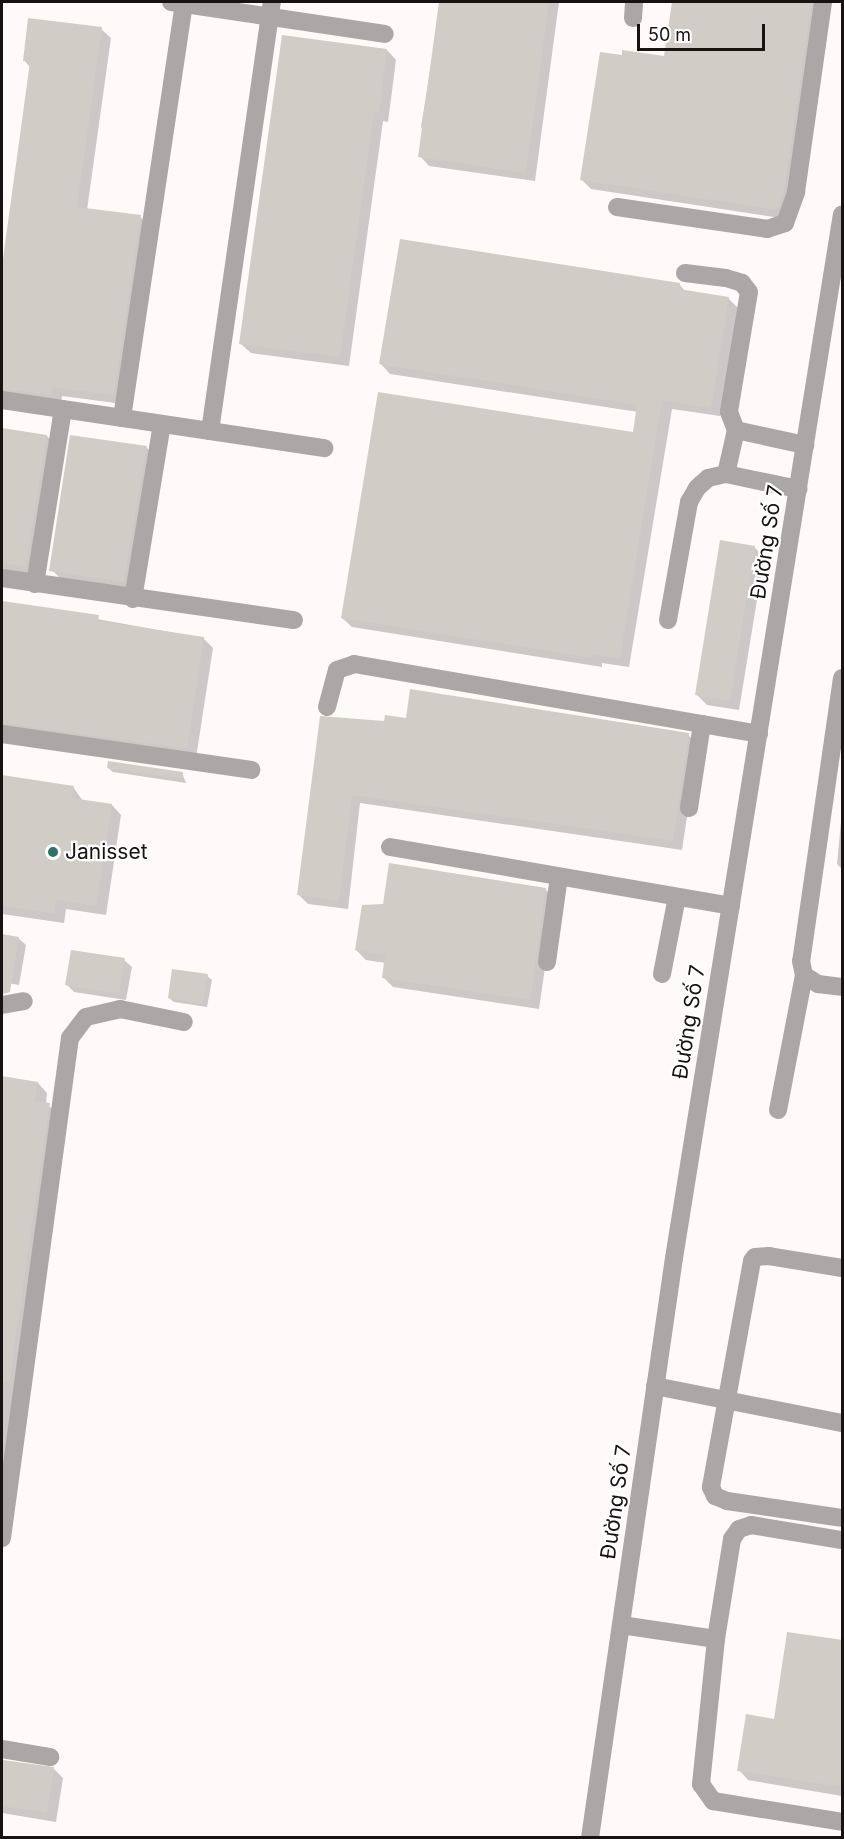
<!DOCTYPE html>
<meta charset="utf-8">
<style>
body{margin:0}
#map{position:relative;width:844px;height:1839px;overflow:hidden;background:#fefaf9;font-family:Inter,sans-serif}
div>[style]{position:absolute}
.shadow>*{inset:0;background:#0003}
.building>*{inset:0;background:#d1ccc5}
.minor>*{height:18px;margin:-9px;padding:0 9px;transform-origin:9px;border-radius:9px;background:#aba7a7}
.dots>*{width:16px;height:16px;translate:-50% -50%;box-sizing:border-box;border:3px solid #fff;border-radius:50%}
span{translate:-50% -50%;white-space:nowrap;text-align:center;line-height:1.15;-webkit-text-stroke:4.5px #fff;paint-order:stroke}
.street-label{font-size:21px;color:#161312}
.poi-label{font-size:21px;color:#161312}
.left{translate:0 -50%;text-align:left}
.frame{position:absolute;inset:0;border:3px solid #161312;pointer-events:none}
.scale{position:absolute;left:637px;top:24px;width:128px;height:27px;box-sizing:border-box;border:3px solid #161312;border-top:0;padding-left:8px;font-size:18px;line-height:21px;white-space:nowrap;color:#161312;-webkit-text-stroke:4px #fff;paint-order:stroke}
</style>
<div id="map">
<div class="shadow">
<i style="clip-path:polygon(441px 2px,559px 2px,535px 181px,429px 166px,420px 156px,424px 130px,421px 127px)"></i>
<i style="clip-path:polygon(673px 2px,828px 2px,787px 219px,591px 189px,582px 180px,665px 58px)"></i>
<i style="clip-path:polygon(101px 29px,111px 38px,87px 210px,140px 217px,150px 226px,123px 404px,62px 396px,61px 404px,2px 396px,2px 277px,30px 67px,24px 60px)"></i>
<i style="clip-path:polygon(387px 50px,396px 60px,388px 122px,383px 121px,349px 366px,251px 353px,241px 344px)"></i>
<i style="clip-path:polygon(679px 284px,686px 292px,728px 298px,738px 308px,720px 416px,672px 409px,629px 667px,602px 663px,602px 667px,352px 627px,342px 618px,634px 434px,638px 412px,390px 374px,381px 364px)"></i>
<i style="clip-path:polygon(2px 430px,47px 436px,56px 446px,36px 575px,2px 571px)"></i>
<i style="clip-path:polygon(146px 447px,156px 457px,134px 590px,61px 579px,51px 569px)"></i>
<i style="clip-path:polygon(754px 547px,764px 557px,739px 710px,707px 705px,697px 695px)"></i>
<i style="clip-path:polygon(2px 602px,203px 638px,213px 648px,196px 758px,2px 735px)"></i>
<i style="clip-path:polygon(407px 720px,688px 735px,698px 744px,682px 850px,360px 803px,348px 909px,308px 904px,299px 895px,385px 722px)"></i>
<i style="clip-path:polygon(108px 768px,182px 773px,186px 783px,113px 772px)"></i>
<i style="clip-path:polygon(2px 777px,73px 787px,83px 801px,112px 805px,121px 815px,106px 915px,66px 909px,64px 923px,2px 914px)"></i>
<i style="clip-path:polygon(842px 811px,842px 869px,837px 864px)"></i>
<i style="clip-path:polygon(545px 889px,555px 899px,539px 1009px,393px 987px,384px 978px,386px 963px,366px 960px,356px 950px)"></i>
<i style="clip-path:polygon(2px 936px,18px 938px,26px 945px,19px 985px,2px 982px)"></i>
<i style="clip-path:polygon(124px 960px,132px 967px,126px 1000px,74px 992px,67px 985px)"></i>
<i style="clip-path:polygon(207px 976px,212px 980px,207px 1007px,174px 1002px,169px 998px)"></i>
<i style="clip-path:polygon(2px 1078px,38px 1083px,47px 1093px,46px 1104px,59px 1114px,2px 1498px)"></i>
<i style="clip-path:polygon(842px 1641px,842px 1796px,748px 1780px,739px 1770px)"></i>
<i style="clip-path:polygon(2px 1760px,54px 1769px,63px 1778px,56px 1822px,2px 1813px)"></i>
</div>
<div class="building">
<i style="clip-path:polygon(439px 2px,549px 2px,526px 173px,418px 157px)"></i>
<i style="clip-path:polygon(672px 2px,812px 2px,784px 192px,778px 210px,580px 180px,600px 52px,622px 55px,622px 50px,664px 56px)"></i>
<i style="clip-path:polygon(28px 18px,102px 27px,77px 207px,141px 215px,114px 395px,52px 387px,51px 395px,2px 389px,2px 266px,30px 62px,23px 61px)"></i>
<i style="clip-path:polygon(282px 35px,387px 49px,379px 113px,374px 112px,340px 357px,239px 344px)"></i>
<i style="clip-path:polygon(400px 239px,680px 283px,679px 289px,729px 297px,711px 408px,662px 400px,620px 658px,593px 654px,592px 658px,341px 618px,378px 392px,633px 432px,637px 405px,379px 364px)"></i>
<i style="clip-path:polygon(2px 428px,47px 435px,26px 567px,2px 563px)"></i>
<i style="clip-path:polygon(70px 435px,147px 446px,124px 582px,49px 571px)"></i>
<i style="clip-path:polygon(720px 540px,755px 546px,730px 701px,695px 695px)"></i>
<i style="clip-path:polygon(2px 601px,99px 615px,98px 621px,204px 637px,187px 749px,2px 723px)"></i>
<i style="clip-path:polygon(410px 689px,689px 733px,673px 841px,352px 795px,339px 901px,297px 895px,320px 716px,384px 721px,385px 715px,406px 718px)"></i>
<i style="clip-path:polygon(108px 761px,183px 772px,182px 779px,107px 768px)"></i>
<i style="clip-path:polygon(2px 775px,74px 786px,72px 798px,112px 804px,96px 906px,56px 900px,54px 914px,2px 906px)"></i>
<i style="clip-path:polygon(389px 863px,546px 888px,530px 1000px,382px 978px,385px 955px,355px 950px,362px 905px,383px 904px)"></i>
<i style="clip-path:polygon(2px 934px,19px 937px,10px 992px,2px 994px)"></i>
<i style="clip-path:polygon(71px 950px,125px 958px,119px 994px,65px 985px)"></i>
<i style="clip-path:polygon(172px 969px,208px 974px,203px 1004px,168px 998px)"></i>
<i style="clip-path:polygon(2px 1076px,38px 1082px,35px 1101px,50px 1103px,9px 1383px,2px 1382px)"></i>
<i style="clip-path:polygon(787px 1632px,843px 1640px,843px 1787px,737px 1771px,746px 1714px,774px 1719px)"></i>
<i style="clip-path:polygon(2px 1760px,54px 1767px,47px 1813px,2px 1806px)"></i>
</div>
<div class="minor">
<i style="left:171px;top:2px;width:216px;rotate:8.5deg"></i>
<i style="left:633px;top:18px;width:16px;rotate:-86deg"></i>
<i style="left:617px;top:207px;width:152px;rotate:8.3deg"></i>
<i style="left:767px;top:229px;width:19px;rotate:-18deg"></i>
<i style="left:785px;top:223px;width:33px;rotate:-70deg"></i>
<i style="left:796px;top:192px;width:192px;rotate:-81.9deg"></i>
<i style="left:685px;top:273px;width:41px;rotate:7deg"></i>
<i style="left:726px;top:278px;width:17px;rotate:17deg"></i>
<i style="left:742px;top:283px;width:11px;rotate:52deg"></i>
<i style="left:749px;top:292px;width:122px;rotate:99.5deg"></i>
<i style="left:729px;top:412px;width:19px;rotate:69deg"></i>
<i style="left:736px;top:430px;width:71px;rotate:12.3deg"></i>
<i style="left:2px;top:400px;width:326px;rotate:8.5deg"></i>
<i style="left:122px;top:418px;width:420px;rotate:-81.5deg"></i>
<i style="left:210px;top:431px;width:433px;rotate:-81.8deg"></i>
<i style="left:726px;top:474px;width:45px;rotate:-77.2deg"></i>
<i style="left:2px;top:578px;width:295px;rotate:8.2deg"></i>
<i style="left:35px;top:584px;width:177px;rotate:-80.9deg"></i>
<i style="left:133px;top:599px;width:177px;rotate:-80.6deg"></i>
<i style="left:668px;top:620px;width:120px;rotate:-79.9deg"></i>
<i style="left:689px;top:502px;width:16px;rotate:-60deg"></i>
<i style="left:697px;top:488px;width:15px;rotate:-42deg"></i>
<i style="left:708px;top:478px;width:18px;rotate:-13deg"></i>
<i style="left:726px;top:474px;width:74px;rotate:11.8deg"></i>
<i style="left:842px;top:678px;width:286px;rotate:98.2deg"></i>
<i style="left:801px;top:961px;width:14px;rotate:78deg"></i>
<i style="left:804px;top:975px;width:17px;rotate:33deg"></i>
<i style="left:818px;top:984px;width:24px;rotate:7deg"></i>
<i style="left:327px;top:707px;width:38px;rotate:-75deg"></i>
<i style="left:337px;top:670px;width:18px;rotate:-19deg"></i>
<i style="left:354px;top:664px;width:411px;rotate:9.8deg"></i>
<i style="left:2px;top:734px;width:252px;rotate:8.2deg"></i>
<i style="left:689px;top:808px;width:85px;rotate:-81.2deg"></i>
<i style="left:390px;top:847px;width:346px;rotate:9.8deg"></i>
<i style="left:547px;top:962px;width:86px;rotate:-82deg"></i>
<i style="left:662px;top:974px;width:78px;rotate:-79deg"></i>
<i style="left:2px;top:1005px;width:22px;rotate:-10deg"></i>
<i style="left:778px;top:1110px;width:137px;rotate:-79.1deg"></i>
<i style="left:842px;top:1268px;width:74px;rotate:-170.7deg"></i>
<i style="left:769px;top:1256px;width:14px;rotate:176deg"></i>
<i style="left:755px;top:1257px;width:5px;rotate:127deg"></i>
<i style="left:752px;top:1261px;width:230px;rotate:100.3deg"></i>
<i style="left:711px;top:1487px;width:10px;rotate:66deg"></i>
<i style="left:715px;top:1496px;width:13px;rotate:23deg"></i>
<i style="left:727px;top:1501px;width:116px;rotate:8.4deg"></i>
<i style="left:655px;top:1386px;width:191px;rotate:11.2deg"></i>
<i style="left:2px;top:1538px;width:505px;rotate:-82.26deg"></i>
<i style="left:70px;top:1038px;width:26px;rotate:-53deg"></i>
<i style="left:86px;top:1017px;width:35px;rotate:-13deg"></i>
<i style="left:120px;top:1009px;width:65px;rotate:11.5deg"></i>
<i style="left:621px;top:1625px;width:96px;rotate:8.4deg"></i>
<i style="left:716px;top:1639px;width:146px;rotate:95.9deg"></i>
<i style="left:701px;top:1784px;width:21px;rotate:55deg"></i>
<i style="left:713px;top:1801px;width:131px;rotate:9.2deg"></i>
<i style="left:716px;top:1639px;width:101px;rotate:-80.9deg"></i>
<i style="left:732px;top:1539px;width:12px;rotate:-55deg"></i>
<i style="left:739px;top:1529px;width:13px;rotate:-18deg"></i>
<i style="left:751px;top:1525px;width:92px;rotate:9.4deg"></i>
<i style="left:2px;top:1749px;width:49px;rotate:9.5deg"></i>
<i style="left:590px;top:1838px;width:586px;rotate:-81.76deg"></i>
<i style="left:674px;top:1258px;width:1057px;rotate:-80.86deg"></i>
</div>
<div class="dots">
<i style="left:53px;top:852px;background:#2d7368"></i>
</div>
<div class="street-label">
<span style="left:767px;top:542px;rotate:-81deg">Đường Số 7</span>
<span style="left:689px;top:1022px;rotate:-81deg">Đường Số 7</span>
<span style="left:616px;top:1502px;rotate:-82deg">Đường Số 7</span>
</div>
<div class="poi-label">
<span class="left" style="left:65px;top:852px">Janisset</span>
</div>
<div class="frame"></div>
<div class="scale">50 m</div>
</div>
